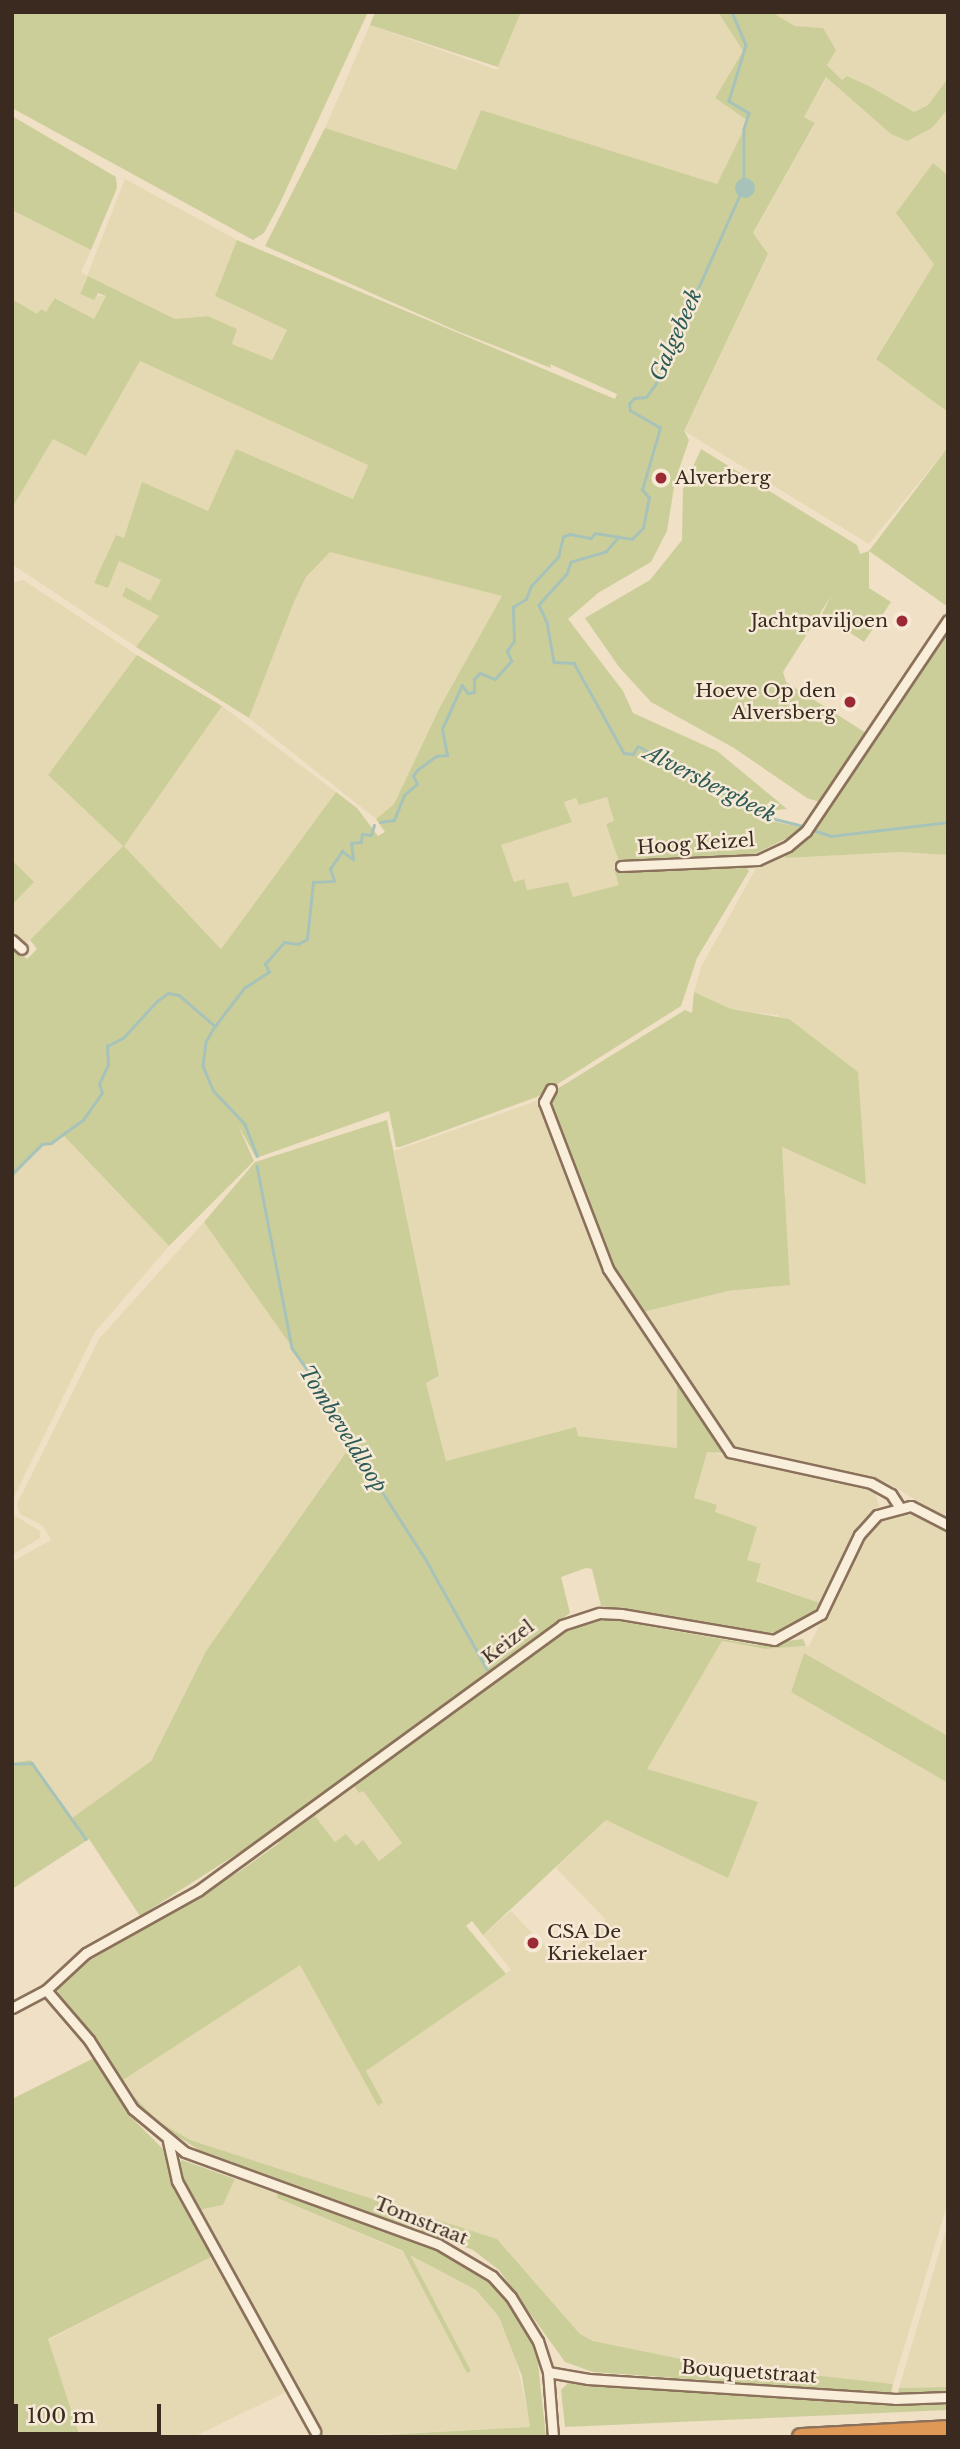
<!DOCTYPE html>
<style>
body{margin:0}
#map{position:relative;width:960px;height:2449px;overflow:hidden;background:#efe0c6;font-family:"Libre Baskerville",serif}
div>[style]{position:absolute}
.farmland>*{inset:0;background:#e5d9b3}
.green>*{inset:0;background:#ccce99}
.water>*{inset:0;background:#a7c3b9}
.round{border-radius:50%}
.stream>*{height:2.5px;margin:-1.25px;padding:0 1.25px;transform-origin:1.25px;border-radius:1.25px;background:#a7c3b9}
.roads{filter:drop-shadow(2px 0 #8b715b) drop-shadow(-2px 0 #8b715b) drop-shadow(0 2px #8b715b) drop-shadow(0 -2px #8b715b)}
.street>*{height:9px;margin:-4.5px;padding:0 4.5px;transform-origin:4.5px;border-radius:4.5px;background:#f9eeda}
.highway>*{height:16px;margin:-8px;padding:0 8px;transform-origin:8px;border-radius:8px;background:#df9856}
.dots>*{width:19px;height:19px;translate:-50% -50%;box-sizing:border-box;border:4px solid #f6ead6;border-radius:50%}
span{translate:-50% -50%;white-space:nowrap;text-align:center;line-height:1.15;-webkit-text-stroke:5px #f6ead6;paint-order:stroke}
.poi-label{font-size:19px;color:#3b2a1f}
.left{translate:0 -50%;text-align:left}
.right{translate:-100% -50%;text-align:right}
.street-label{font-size:19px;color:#3b2a1f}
.water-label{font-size:21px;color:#2e5b55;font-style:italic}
.frame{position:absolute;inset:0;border:14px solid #3b2a1f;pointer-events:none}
.scale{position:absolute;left:14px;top:2404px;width:147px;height:32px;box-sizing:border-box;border:4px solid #3b2a1f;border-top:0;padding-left:9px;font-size:21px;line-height:24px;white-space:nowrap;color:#3b2a1f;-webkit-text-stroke:5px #f6ead6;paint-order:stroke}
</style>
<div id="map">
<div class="farmland">
<i style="clip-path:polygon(521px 12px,718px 12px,743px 51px,715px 98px,748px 121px,717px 184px,481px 110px,456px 170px,325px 128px,370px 25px,497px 70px)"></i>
<i style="clip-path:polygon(778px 12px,948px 12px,948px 78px,928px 105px,914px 112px,904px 108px,869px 86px,847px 76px,842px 80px,827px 64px,823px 28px,795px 26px,775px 15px)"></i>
<i style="clip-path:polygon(827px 77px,891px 134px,932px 128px,948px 109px,948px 175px,933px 163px,934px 264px,876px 358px,948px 412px,948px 447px,869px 544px,684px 431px,768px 255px,753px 234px,815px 124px,803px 117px)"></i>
<i style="clip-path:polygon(125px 179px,237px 240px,215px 296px,287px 330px,272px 360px,232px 344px,237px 329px,208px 316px,175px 319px,88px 276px,80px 294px,106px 296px,94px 319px,56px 298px,46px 313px,41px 309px,37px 315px,12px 299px,12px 210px,91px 250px,81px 272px,87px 276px)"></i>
<i style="clip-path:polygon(140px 361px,368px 464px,353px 499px,236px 449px,208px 511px,124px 538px,116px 535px,119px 561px,161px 580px,150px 601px,126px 588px,122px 595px,160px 616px,136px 647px,12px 564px,12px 508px,53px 439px,86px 456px)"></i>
<i style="clip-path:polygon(330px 551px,503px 595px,440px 707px,394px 804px,376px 819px,249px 718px,294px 602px,306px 577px)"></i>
<i style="clip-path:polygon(23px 580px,137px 655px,48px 775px,123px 846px,222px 706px,336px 792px,221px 949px,124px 846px,25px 945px,12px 935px,12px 905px,34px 882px,12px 860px,12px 583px)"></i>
<i style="clip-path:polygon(607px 797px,614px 822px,606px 824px,621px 869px,614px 869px,620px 885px,573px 897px,568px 882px,526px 890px,514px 882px,500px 845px,572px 822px,564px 801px,576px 798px,579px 804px)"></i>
<i style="clip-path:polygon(785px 852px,786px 858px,901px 852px,948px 855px,948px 1519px,886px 1482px,734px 1448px,639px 1313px,728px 1291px,790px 1285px,782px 1147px,865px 1185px,778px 1015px,731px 1010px,694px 992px,701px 967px,759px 863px)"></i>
<i style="clip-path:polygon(539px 1100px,579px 1196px,603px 1269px,677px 1378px,677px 1448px,578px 1436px,576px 1427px,446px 1461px,426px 1383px,439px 1377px,394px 1151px)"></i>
<i style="clip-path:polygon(64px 1136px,169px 1246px,95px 1332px,12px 1501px,12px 1178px,41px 1146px)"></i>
<i style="clip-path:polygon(204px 1222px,356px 1437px,206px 1651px,151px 1761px,72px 1818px,32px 1760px,12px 1763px,12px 1562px,51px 1540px,43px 1526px,20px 1514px,17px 1504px,99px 1339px)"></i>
<i style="clip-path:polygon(707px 1451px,874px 1489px,879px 1506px,859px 1524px,820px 1603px,756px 1580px,715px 1512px,717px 1506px,694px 1499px)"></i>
<i style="clip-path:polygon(908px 1512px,923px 1514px,948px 1530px,948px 1736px,804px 1653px,791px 1692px,948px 1783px,948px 2202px,893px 2384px,696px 2362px,593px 2341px,580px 2334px,497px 2239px,190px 2140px,158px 2121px,120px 2082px,300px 1964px,378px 2105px,383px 2102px,366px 2071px,511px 1970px,483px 1935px,511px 1911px,560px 1962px,606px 1920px,556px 1868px,606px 1820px,646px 1769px,722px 1641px,765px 1649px,809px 1646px,872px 1524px)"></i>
<i style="clip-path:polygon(12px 1514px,40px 1531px,40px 1538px,12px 1555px)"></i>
<i style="clip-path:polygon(354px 1786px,362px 1790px,402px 1843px,379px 1861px,356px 1846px,335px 1842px,315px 1816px)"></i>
<i style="clip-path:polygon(235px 2179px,278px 2191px,277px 2198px,445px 2270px,476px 2290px,499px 2317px,513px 2346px,531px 2427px,321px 2437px,198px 2210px,223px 2205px)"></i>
<i style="clip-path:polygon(948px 2224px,948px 2387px,899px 2388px,947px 2226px)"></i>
<i style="clip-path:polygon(215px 2255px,288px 2391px,193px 2437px,80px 2437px,48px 2340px)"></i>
</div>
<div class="green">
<i style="clip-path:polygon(12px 12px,368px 12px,279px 205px,264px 233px,253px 240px,12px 108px)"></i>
<i style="clip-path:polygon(375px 12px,521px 12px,498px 67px,370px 25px)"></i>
<i style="clip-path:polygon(718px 12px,778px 12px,776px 15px,795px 26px,823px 28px,836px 50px,827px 65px,842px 80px,847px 76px,869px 86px,914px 112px,928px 105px,948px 78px,948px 109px,932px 128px,907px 141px,891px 134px,826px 77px,804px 117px,815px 123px,753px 233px,768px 254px,684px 431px,689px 440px,675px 481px,667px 531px,651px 562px,598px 593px,568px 619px,623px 691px,633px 713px,717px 751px,787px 809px,765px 811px,739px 803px,766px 820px,800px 827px,800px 832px,748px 857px,619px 862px,606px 824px,614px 821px,607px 797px,579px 805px,576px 798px,564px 802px,572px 822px,501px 845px,514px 882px,524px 879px,527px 890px,568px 882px,573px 897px,619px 885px,614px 869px,745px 865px,749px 871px,697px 958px,681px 1006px,537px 1097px,400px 1147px,396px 1147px,389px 1111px,256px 1158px,238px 1125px,254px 1161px,169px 1246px,64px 1136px,41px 1146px,12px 1178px,12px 946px,27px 959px,37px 949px,30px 940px,123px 846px,48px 775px,137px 655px,222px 706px,124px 846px,221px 949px,336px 792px,357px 808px,378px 836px,385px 832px,376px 819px,394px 804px,440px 707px,502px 596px,330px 552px,306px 577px,294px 602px,249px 718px,136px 647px,159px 616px,122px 596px,126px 587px,150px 601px,161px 580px,119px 561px,108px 588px,94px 583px,116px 535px,124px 538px,142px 482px,208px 511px,236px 449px,353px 499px,368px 465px,140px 361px,86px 456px,53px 439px,12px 508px,12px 299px,37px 314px,41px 309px,46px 312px,55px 298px,94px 319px,106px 296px,98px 293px,94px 300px,80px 294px,88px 276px,175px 319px,208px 316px,237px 329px,232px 344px,272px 360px,287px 330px,215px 296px,237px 240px,615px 399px,617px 394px,550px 364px,551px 368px,457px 331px,265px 246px,325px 128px,456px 170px,481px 110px,717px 184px,748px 121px,715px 98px,743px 51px)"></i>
<i style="clip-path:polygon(12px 116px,116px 177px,117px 188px,91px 250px,12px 210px)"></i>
<i style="clip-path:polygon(933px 163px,948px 175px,948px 412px,876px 359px,934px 264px,896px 213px)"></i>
<i style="clip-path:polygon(948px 447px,948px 607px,869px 551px,869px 588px,891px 602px,864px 642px,822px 614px,831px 596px,783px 672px,786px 682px,866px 733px,851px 754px,859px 759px,948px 628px,948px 855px,901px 852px,786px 858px,785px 852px,804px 843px,832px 806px,807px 798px,734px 748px,651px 702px,619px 667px,585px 618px,650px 580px,682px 540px,683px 489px,701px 449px,857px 545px,860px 554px,869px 551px)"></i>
<i style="clip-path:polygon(12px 860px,34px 882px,12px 905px)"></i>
<i style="clip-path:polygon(694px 992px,731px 1009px,789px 1019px,858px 1072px,866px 1185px,782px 1147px,790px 1285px,728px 1291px,639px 1313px,609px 1263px,549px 1094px,685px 1010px,692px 1013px)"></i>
<i style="clip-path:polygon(evenodd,387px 1120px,439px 1376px,426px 1383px,446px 1461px,576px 1427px,578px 1436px,677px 1448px,677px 1378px,726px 1453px,707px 1452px,694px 1498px,717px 1505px,715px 1512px,757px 1527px,747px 1560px,761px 1564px,756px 1581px,820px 1603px,808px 1619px,783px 1632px,754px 1634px,601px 1606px,592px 1569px,586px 1568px,561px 1577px,570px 1613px,497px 1665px,504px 1674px,559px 1633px,601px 1618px,756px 1645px,803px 1639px,806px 1646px,765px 1649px,722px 1641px,647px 1769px,758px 1802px,728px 1878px,606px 1820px,483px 1935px,472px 1921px,466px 1926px,506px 1974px,366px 2071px,383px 2102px,378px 2106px,300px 1965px,120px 2082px,158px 2121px,190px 2140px,497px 2239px,580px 2334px,593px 2341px,696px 2362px,893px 2384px,891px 2394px,593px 2372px,565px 2362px,499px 2270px,473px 2250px,199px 2150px,144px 2115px,120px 2082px,80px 2021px,59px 1995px,57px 1989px,75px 1969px,240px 1871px,279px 1843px,273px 1831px,140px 1916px,89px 1839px,12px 1889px,12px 1763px,31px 1760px,72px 1818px,151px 1761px,206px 1651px,356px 1438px,204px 1222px,255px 1162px,387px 1120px,354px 1786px,359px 1793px,363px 1791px,402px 1843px,379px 1861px,363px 1840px,356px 1846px,346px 1834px,335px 1842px,315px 1816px,354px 1786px)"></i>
<i style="clip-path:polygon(804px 1653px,948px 1736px,948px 1783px,791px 1692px)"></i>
<i style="clip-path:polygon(96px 2057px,130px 2116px,163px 2149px,174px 2182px,215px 2255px,48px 2339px,80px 2437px,12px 2437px,12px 2099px)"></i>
<i style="clip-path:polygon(182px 2160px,235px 2179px,223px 2205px,198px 2210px,182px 2184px,178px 2164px)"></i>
<i style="clip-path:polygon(278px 2191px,449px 2253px,490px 2282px,524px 2324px,537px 2355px,546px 2437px,342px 2437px,530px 2427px,522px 2376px,499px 2317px,476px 2290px,410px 2255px,471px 2371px,467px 2373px,403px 2251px,277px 2198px)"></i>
<i style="clip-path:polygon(572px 2379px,871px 2402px,948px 2402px,948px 2410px,565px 2427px,561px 2390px)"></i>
<i style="clip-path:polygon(948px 2387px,948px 2393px,898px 2394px,899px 2388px)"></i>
</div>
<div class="water">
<i class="round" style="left:735px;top:178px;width:20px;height:20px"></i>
</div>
<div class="stream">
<i style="left:732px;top:12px;width:36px;rotate:67deg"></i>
<i style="left:746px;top:45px;width:59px;rotate:106.9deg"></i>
<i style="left:729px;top:101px;width:23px;rotate:31deg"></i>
<i style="left:749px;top:113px;width:17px;rotate:107deg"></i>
<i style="left:744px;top:129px;width:51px;rotate:90deg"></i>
<i style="left:619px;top:537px;width:20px;rotate:131deg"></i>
<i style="left:606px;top:552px;width:36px;rotate:164deg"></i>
<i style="left:571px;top:562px;width:13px;rotate:108deg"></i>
<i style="left:567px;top:574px;width:42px;rotate:132.1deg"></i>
<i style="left:539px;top:605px;width:19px;rotate:65deg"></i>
<i style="left:547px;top:622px;width:41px;rotate:80.1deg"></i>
<i style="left:554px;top:662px;width:20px;rotate:3deg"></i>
<i style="left:574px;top:663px;width:103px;rotate:60.9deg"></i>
<i style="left:624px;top:753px;width:9px;rotate:6deg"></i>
<i style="left:633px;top:754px;width:9px;rotate:-58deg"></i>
<i style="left:638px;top:746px;width:147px;rotate:28.8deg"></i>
<i style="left:767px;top:817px;width:36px;rotate:14deg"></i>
<i style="left:380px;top:822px;width:14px;rotate:-8deg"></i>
<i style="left:394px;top:820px;width:27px;rotate:-68deg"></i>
<i style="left:404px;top:795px;width:17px;rotate:-40deg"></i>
<i style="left:417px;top:784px;width:9px;rotate:-117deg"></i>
<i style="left:413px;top:776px;width:7px;rotate:-56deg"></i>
<i style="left:417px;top:770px;width:24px;rotate:-36deg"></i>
<i style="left:436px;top:756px;width:11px;rotate:-5deg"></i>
<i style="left:447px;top:755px;width:26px;rotate:-101deg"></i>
<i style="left:442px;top:729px;width:48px;rotate:-65.6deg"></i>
<i style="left:462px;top:685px;width:10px;rotate:53deg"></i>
<i style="left:468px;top:693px;width:6px;rotate:-9deg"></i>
<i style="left:474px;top:692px;width:13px;rotate:-90deg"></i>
<i style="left:474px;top:679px;width:8px;rotate:-45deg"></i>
<i style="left:480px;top:673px;width:16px;rotate:22deg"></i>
<i style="left:495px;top:679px;width:24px;rotate:-48deg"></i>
<i style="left:511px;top:661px;width:11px;rotate:-112deg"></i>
<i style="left:507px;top:651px;width:12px;rotate:-55deg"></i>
<i style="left:514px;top:641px;width:34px;rotate:-92deg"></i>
<i style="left:513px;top:607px;width:15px;rotate:-32deg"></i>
<i style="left:526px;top:599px;width:14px;rotate:-69deg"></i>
<i style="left:531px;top:586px;width:40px;rotate:-47deg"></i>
<i style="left:558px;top:557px;width:21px;rotate:-76deg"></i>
<i style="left:563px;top:537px;width:8px;rotate:-23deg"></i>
<i style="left:570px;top:534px;width:21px;rotate:11deg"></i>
<i style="left:591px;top:538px;width:6px;rotate:-51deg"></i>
<i style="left:595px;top:533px;width:37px;rotate:9deg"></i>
<i style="left:632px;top:539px;width:16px;rotate:-45deg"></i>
<i style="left:643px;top:528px;width:31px;rotate:-79deg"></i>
<i style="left:649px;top:498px;width:11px;rotate:-131deg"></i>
<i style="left:642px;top:490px;width:65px;rotate:-73.8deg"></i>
<i style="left:660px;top:428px;width:34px;rotate:-150deg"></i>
<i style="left:630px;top:411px;width:7px;rotate:-98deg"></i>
<i style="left:629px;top:404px;width:8px;rotate:-50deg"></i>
<i style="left:634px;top:398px;width:12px;rotate:-5deg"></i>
<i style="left:646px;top:397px;width:15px;rotate:-53deg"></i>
<i style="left:655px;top:385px;width:207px;rotate:-66deg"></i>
<i style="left:813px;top:830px;width:19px;rotate:18deg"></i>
<i style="left:831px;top:836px;width:118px;rotate:-6.8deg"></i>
<i style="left:215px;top:1026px;width:18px;rotate:119deg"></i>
<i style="left:206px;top:1042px;width:24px;rotate:97deg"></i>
<i style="left:203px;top:1066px;width:26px;rotate:67deg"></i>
<i style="left:213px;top:1090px;width:47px;rotate:46.7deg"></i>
<i style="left:245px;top:1124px;width:34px;rotate:69deg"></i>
<i style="left:257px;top:1166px;width:185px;rotate:79.1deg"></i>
<i style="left:292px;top:1348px;width:72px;rotate:54.6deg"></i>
<i style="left:334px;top:1407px;width:26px;rotate:69deg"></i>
<i style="left:343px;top:1431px;width:151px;rotate:57.2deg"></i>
<i style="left:425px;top:1558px;width:127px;rotate:60.8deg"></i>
<i style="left:12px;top:1174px;width:42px;rotate:-45deg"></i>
<i style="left:42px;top:1144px;width:9px;rotate:-6deg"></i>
<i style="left:51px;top:1143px;width:39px;rotate:-36deg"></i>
<i style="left:83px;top:1120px;width:33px;rotate:-55deg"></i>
<i style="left:102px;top:1093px;width:9px;rotate:-108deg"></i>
<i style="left:99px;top:1084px;width:21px;rotate:-65deg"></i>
<i style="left:108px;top:1065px;width:19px;rotate:-93deg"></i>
<i style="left:107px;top:1046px;width:18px;rotate:-27deg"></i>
<i style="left:123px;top:1038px;width:50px;rotate:-47.4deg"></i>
<i style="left:157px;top:1001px;width:14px;rotate:-36deg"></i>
<i style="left:168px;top:993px;width:11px;rotate:10deg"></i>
<i style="left:179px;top:995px;width:48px;rotate:40.7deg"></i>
<i style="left:215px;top:1026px;width:48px;rotate:-52.7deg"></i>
<i style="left:244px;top:988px;width:30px;rotate:-33deg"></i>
<i style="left:269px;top:972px;width:9px;rotate:-117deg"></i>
<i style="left:265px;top:964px;width:29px;rotate:-49deg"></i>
<i style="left:284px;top:942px;width:14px;rotate:8deg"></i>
<i style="left:298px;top:944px;width:10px;rotate:-29deg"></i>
<i style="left:307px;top:939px;width:57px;rotate:-84deg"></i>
<i style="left:313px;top:882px;width:21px;rotate:-3deg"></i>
<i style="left:334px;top:881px;width:13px;rotate:-108deg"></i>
<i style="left:330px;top:869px;width:22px;rotate:-56deg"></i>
<i style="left:342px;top:851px;width:14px;rotate:36deg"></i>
<i style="left:353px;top:859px;width:16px;rotate:-97deg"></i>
<i style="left:351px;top:843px;width:10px;rotate:-6deg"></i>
<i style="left:361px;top:842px;width:8px;rotate:-83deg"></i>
<i style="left:362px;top:834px;width:9px;rotate:6deg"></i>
<i style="left:371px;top:835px;width:10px;rotate:-73deg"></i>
<i style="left:12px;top:1764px;width:20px;rotate:-3deg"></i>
<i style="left:32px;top:1763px;width:93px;rotate:54.6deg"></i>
</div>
<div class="roads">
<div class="street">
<i style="left:621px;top:866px;width:137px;rotate:-2.5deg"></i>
<i style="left:758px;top:860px;width:33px;rotate:-25deg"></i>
<i style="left:788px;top:846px;width:23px;rotate:-40deg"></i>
<i style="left:806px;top:831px;width:254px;rotate:-56.1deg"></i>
<i style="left:12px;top:940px;width:13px;rotate:42deg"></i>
<i style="left:551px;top:1089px;width:15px;rotate:118deg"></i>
<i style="left:544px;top:1102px;width:179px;rotate:69deg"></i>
<i style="left:608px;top:1269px;width:220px;rotate:56.3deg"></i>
<i style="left:730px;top:1452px;width:144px;rotate:12.4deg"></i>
<i style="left:871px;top:1483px;width:23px;rotate:29deg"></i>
<i style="left:891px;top:1494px;width:17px;rotate:57deg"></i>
<i style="left:46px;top:1990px;width:66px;rotate:49.3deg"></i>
<i style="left:89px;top:2040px;width:82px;rotate:57.5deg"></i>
<i style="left:133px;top:2109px;width:67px;rotate:39.6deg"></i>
<i style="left:185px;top:2152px;width:269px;rotate:20deg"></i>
<i style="left:438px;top:2244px;width:63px;rotate:30.7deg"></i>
<i style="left:492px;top:2276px;width:28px;rotate:48deg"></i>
<i style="left:511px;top:2297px;width:52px;rotate:58.5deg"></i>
<i style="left:538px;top:2341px;width:33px;rotate:72deg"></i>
<i style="left:548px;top:2372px;width:65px;rotate:85.6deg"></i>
<i style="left:12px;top:2008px;width:38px;rotate:-28deg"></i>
<i style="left:46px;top:1990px;width:54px;rotate:-42.8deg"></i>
<i style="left:86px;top:1953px;width:129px;rotate:-29.1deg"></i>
<i style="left:199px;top:1890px;width:449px;rotate:-36.1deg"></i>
<i style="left:562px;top:1625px;width:40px;rotate:-18deg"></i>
<i style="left:600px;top:1613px;width:21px;rotate:3deg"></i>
<i style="left:621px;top:1614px;width:155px;rotate:9.6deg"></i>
<i style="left:774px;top:1640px;width:54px;rotate:-29deg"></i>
<i style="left:821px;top:1614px;width:88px;rotate:-64.3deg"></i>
<i style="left:859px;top:1535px;width:27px;rotate:-48deg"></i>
<i style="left:877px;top:1515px;width:35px;rotate:-15deg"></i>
<i style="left:911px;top:1506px;width:42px;rotate:27.2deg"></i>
<i style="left:168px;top:2141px;width:41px;rotate:77.3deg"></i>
<i style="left:177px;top:2181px;width:286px;rotate:61.1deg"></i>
<i style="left:548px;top:2372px;width:41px;rotate:9.9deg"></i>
<i style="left:588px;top:2379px;width:308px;rotate:3.7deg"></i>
<i style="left:895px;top:2399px;width:53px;rotate:-2.2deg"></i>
</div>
<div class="highway">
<i style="left:801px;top:2437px;width:147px;rotate:-3.1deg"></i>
</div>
</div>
<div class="dots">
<i style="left:661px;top:478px;background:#9b2a34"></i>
<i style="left:902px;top:621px;background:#9b2a34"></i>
<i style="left:850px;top:702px;background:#9b2a34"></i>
<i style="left:533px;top:1943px;background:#9b2a34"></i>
</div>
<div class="poi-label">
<span class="left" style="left:675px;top:478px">Alverberg</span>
<span class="right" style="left:888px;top:621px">Jachtpaviljoen</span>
<span class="right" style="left:836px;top:702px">Hoeve Op den<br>Alversberg</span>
<span class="left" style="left:547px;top:1943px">CSA De<br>Kriekelaer</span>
</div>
<div class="street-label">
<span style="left:696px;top:844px;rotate:-4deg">Hoog Keizel</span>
<span style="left:508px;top:1642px;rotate:-37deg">Keizel</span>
<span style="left:421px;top:2221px;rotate:22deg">Tomstraat</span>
<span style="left:749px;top:2372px;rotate:4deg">Bouquetstraat</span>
</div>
<div class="water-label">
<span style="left:676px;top:335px;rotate:-66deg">Galgebeek</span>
<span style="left:710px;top:784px;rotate:27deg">Alversbergbeek</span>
<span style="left:343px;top:1429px;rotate:58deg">Tombeveldloop</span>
</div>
<div class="frame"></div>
<div class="scale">100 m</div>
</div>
